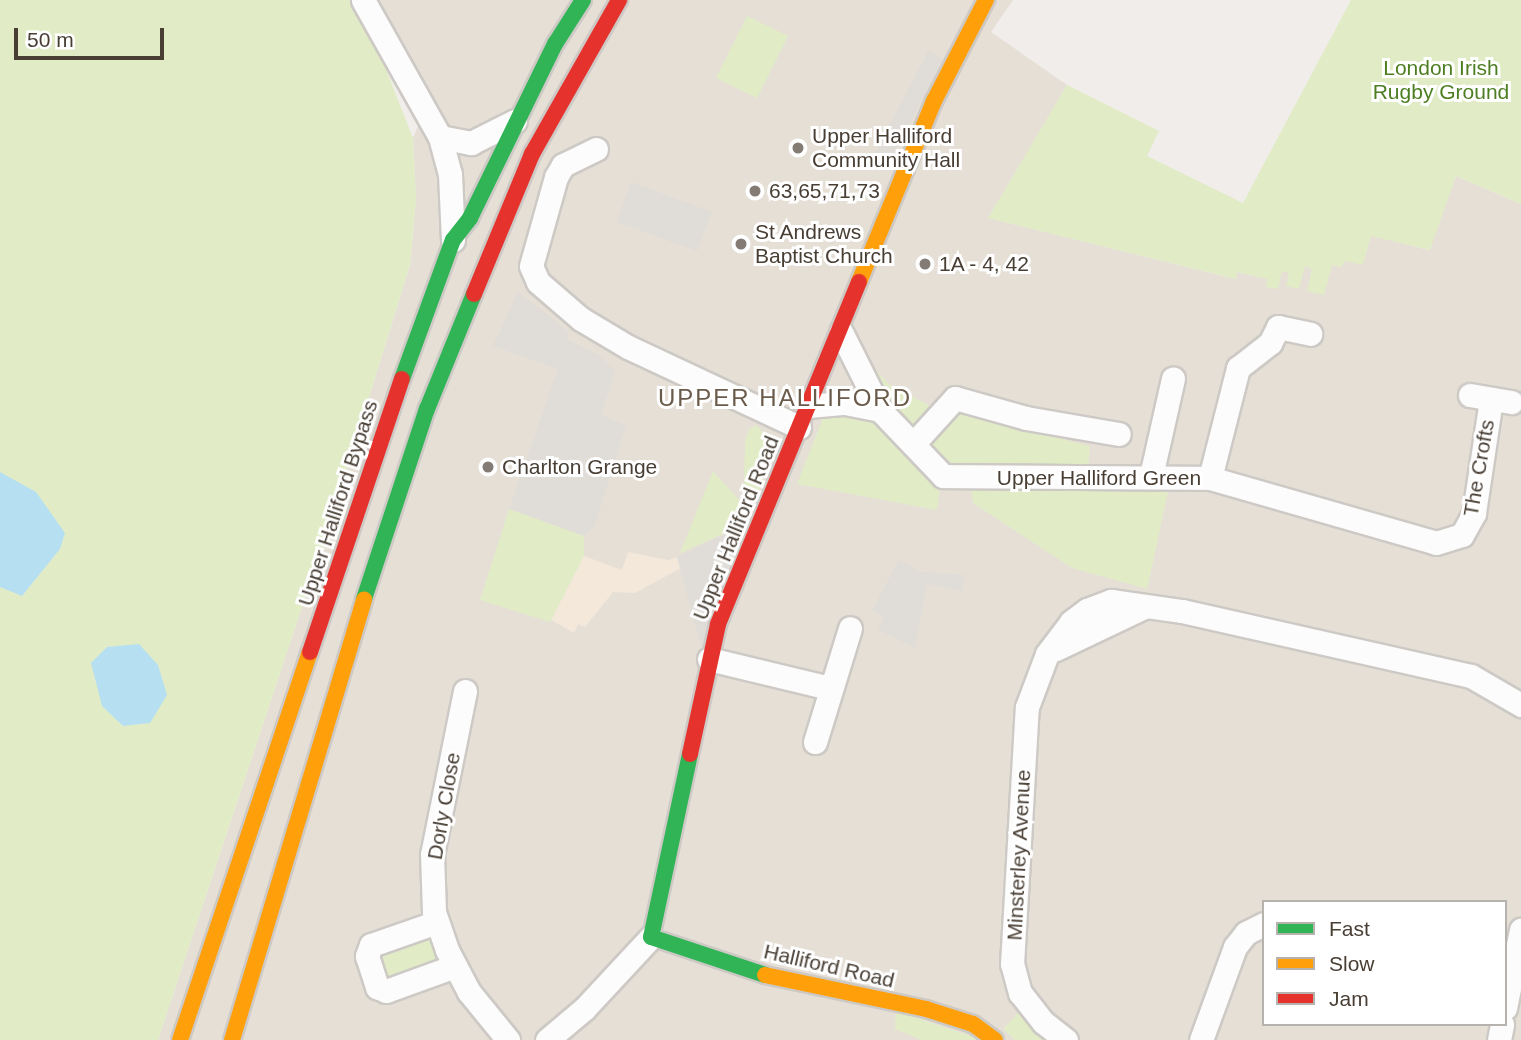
<!DOCTYPE html>
<style>
body{margin:0}
#map{position:relative;width:1521px;height:1040px;overflow:hidden;background:#f0edea;font-family:Arial,sans-serif}
div>[style]{position:absolute}
.residential>*{inset:0;background:#e5dfd6}
.commercial>*{inset:0;background:#f4e8db}
.industrial>*{inset:0;background:#e0dcd8}
.green>*{inset:0;background:#e1ecc7}
.water>*{inset:0;background:#b6e0f2}
.roads{filter:drop-shadow(2px 0 #cdc9c5) drop-shadow(-2px 0 #cdc9c5) drop-shadow(0 2px #cdc9c5) drop-shadow(0 -2px #cdc9c5)}
.street>*{height:23px;margin:-11.5px;padding:0 11.5px;transform-origin:11.5px;border-radius:11.5px;background:#fdfcfc}
.fast>*{height:16px;margin:-8px;padding:0 8px;transform-origin:8px;border-radius:8px;background:#30b455}
.slow>*{height:16px;margin:-8px;padding:0 8px;transform-origin:8px;border-radius:8px;background:#ff9f0a}
.jam>*{height:16px;margin:-8px;padding:0 8px;transform-origin:8px;border-radius:8px;background:#e5322d}
.dots>*{width:19px;height:19px;translate:-50% -50%;box-sizing:border-box;border:4px solid #fff;border-radius:50%}
span{translate:-50% -50%;white-space:nowrap;text-align:center;line-height:1.15;-webkit-text-stroke:6px #fff;paint-order:stroke}
.park-label{font-size:21px;color:#4e7e22}
.poi-label{font-size:21px;color:#483e34}
.left{translate:0 -50%;text-align:left}
.street-label{font-size:21px;color:#483e34}
.quarter-label{font-size:24px;color:#6b5b4b;letter-spacing:2px}
.legend{position:absolute;left:1262px;top:900px;width:245px;height:126px;box-sizing:border-box;background:#fff;border:2px solid #b6b2ae;margin:0;padding:9px 12px;list-style:none;font-size:21px;color:#483e34}
.legend li{display:flex;align-items:center;gap:14px;height:35px}
.legend b{width:35px;border:2px solid #b6b2ae}
.scale{position:absolute;left:14px;top:28px;width:150px;height:32px;box-sizing:border-box;border:4px solid #483e34;border-top:0;padding-left:9px;font-size:21px;line-height:24px;white-space:nowrap;color:#483e34;-webkit-text-stroke:5px #fff;paint-order:stroke}
</style>
<div id="map">
<div class="residential">
<i style="clip-path:polygon(evenodd,363px 0,1013px 0,991px 32px,1067px 85px,989px 218px,1236px 279px,1243px 203px,1429px 250px,1456px 176px,1521px 204px,1521px 1040px,158px 1040px,330px 523px,410px 265px,416px 199px,413px 138px,429px 100px,363px 0,1264px 902px,1505px 902px,1505px 1024px,1264px 1024px,1264px 902px)"></i>
</div>
<div class="commercial">
<i style="clip-path:polygon(628px 552px,668px 560px,677px 557px,683px 567px,635px 593px,613px 592px,585px 627px,578px 624px,574px 633px,551px 620px,584px 556px,622px 570px)"></i>
</div>
<div class="industrial">
<i style="clip-path:polygon(928px 51px,943px 59px,889px 163px,874px 155px)"></i>
<i style="clip-path:polygon(631px 182px,712px 212px,697px 251px,617px 222px)"></i>
<i style="clip-path:polygon(518px 292px,569px 332px,567px 339px,599px 355px,615px 372px,601px 415px,626px 425px,595px 525px,584px 536px,509px 509px,558px 369px,493px 346px)"></i>
<i style="clip-path:polygon(744px 525px,703px 652px,677px 557px)"></i>
<i style="clip-path:polygon(899px 560px,921px 572px,964px 575px,963px 591px,927px 584px,915px 648px,878px 630px,884px 617px,872px 610px)"></i>
</div>
<div class="green">
<i style="clip-path:polygon(0 0,350px 0,380px 54px,413px 138px,416px 199px,410px 265px,330px 523px,158px 1040px,0 1040px)"></i>
<i style="clip-path:polygon(1351px 0,1521px 0,1521px 204px,1456px 176px,1430px 250px,1371px 236px,1363px 265px,1345px 261px,1341px 267px,1332px 265px,1324px 295px,1307px 291px,1312px 269px,1305px 266px,1299px 289px,1286px 286px,1289px 273px,1282px 271px,1278px 289px,1266px 287px,1267px 279px,1237px 272px,1236px 279px,988px 218px,1067px 85px,1159px 131px,1147px 156px,1243px 203px)"></i>
<i style="clip-path:polygon(747px 16px,788px 36px,757px 98px,716px 78px)"></i>
<i style="clip-path:polygon(869px 363px,890px 385px,936px 409px,910px 428px,901px 424px,862px 367px)"></i>
<i style="clip-path:polygon(840px 409px,877px 419px,931px 473px,940px 490px,937px 510px,797px 484px,825px 413px)"></i>
<i style="clip-path:polygon(953px 412px,1090px 446px,1088px 467px,965px 469px,943px 463px,929px 449px,945px 416px)"></i>
<i style="clip-path:polygon(757px 425px,773px 447px,757px 497px,744px 485px,745px 442px,749px 429px)"></i>
<i style="clip-path:polygon(713px 471px,750px 512px,744px 525px,680px 553px)"></i>
<i style="clip-path:polygon(1134px 482px,1169px 487px,1147px 589px,1072px 568px,973px 503px,971px 490px)"></i>
<i style="clip-path:polygon(509px 509px,584px 536px,584px 556px,550px 622px,480px 600px)"></i>
<i style="clip-path:polygon(437px 922px,455px 966px,386px 991px,371px 945px)"></i>
<i style="clip-path:polygon(896px 1011px,983px 1040px,922px 1040px,895px 1029px)"></i>
<i style="clip-path:polygon(1020px 1011px,1055px 1040px,1015px 1040px,1003px 1029px)"></i>
</div>
<div class="water">
<i style="clip-path:polygon(0 472px,36px 492px,65px 533px,60px 549px,22px 596px,0 587px)"></i>
<i style="clip-path:polygon(139px 644px,158px 665px,167px 695px,150px 723px,123px 726px,102px 706px,91px 663px,107px 647px)"></i>
</div>
<div class="roads">
<div class="street">
<i style="left:363px;top:0;width:157px;rotate:60.7deg"></i>
<i style="left:440px;top:137px;width:38px;rotate:75deg"></i>
<i style="left:450px;top:174px;width:66px;rotate:87.4deg"></i>
<i style="left:440px;top:137px;width:32px;rotate:11deg"></i>
<i style="left:471px;top:143px;width:49px;rotate:-26.6deg"></i>
<i style="left:596px;top:149px;width:37px;rotate:154deg"></i>
<i style="left:563px;top:165px;width:14px;rotate:120deg"></i>
<i style="left:556px;top:177px;width:92px;rotate:105.7deg"></i>
<i style="left:531px;top:266px;width:17px;rotate:66deg"></i>
<i style="left:538px;top:282px;width:57px;rotate:40.7deg"></i>
<i style="left:581px;top:319px;width:55px;rotate:30.8deg"></i>
<i style="left:628px;top:347px;width:189px;rotate:25.1deg"></i>
<i style="left:841px;top:332px;width:87px;rotate:63.4deg"></i>
<i style="left:1470px;top:395px;width:42px;rotate:9.7deg"></i>
<i style="left:808px;top:406px;width:37px;rotate:-5deg"></i>
<i style="left:845px;top:403px;width:36px;rotate:11deg"></i>
<i style="left:880px;top:410px;width:91px;rotate:46.3deg"></i>
<i style="left:943px;top:476px;width:267px;rotate:0.4deg"></i>
<i style="left:1210px;top:478px;width:235px;rotate:16deg"></i>
<i style="left:1436px;top:543px;width:27px;rotate:-17deg"></i>
<i style="left:1462px;top:535px;width:25px;rotate:-61deg"></i>
<i style="left:1474px;top:513px;width:115px;rotate:-81.5deg"></i>
<i style="left:914px;top:443px;width:61px;rotate:-47.7deg"></i>
<i style="left:955px;top:398px;width:74px;rotate:15.7deg"></i>
<i style="left:1026px;top:418px;width:94px;rotate:9.8deg"></i>
<i style="left:1151px;top:476px;width:100px;rotate:-77.3deg"></i>
<i style="left:1210px;top:478px;width:114px;rotate:-75.7deg"></i>
<i style="left:1238px;top:368px;width:41px;rotate:-38deg"></i>
<i style="left:1270px;top:343px;width:18px;rotate:-63deg"></i>
<i style="left:1278px;top:327px;width:33px;rotate:12deg"></i>
<i style="left:1056px;top:649px;width:98px;rotate:-25.5deg"></i>
<i style="left:709px;top:659px;width:124px;rotate:13.5deg"></i>
<i style="left:465px;top:691px;width:166px;rotate:101.4deg"></i>
<i style="left:432px;top:854px;width:58px;rotate:88deg"></i>
<i style="left:434px;top:912px;width:40px;rotate:71.1deg"></i>
<i style="left:447px;top:950px;width:47px;rotate:62.4deg"></i>
<i style="left:469px;top:992px;width:62px;rotate:50.9deg"></i>
<i style="left:815px;top:742px;width:119px;rotate:-72.9deg"></i>
<i style="left:437px;top:922px;width:70px;rotate:160.8deg"></i>
<i style="left:371px;top:945px;width:12px;rotate:110deg"></i>
<i style="left:367px;top:956px;width:33px;rotate:72deg"></i>
<i style="left:377px;top:987px;width:10px;rotate:24deg"></i>
<i style="left:386px;top:991px;width:73px;rotate:-19.9deg"></i>
<i style="left:1505px;top:1008px;width:80px;rotate:-78.4deg"></i>
<i style="left:547px;top:1040px;width:48px;rotate:-40deg"></i>
<i style="left:584px;top:1009px;width:98px;rotate:-47.1deg"></i>
<i style="left:1066px;top:1040px;width:29px;rotate:-142deg"></i>
<i style="left:1043px;top:1022px;width:37px;rotate:-128deg"></i>
<i style="left:1020px;top:993px;width:30px;rotate:-105deg"></i>
<i style="left:1012px;top:964px;width:257px;rotate:-86.7deg"></i>
<i style="left:1027px;top:707px;width:57px;rotate:-69.3deg"></i>
<i style="left:1047px;top:654px;width:40px;rotate:-53deg"></i>
<i style="left:1071px;top:622px;width:20px;rotate:-37deg"></i>
<i style="left:1087px;top:610px;width:26px;rotate:-21deg"></i>
<i style="left:1111px;top:601px;width:72px;rotate:8deg"></i>
<i style="left:1182px;top:611px;width:296px;rotate:12.7deg"></i>
<i style="left:1471px;top:676px;width:58px;rotate:30.1deg"></i>
<i style="left:1201px;top:1040px;width:99px;rotate:-69.9deg"></i>
<i style="left:1235px;top:947px;width:18px;rotate:-52deg"></i>
<i style="left:1246px;top:933px;width:20px;rotate:-27deg"></i>
<i style="left:1499px;top:1040px;width:16px;rotate:-79deg"></i>
</div>
<div class="fast">
<i style="left:402px;top:379px;width:148px;rotate:-69.9deg"></i>
<i style="left:453px;top:240px;width:28px;rotate:-52deg"></i>
<i style="left:470px;top:218px;width:194px;rotate:-64deg"></i>
<i style="left:555px;top:44px;width:52px;rotate:-57.5deg"></i>
<i style="left:364px;top:599px;width:200px;rotate:-71.7deg"></i>
<i style="left:427px;top:409px;width:124px;rotate:-67.8deg"></i>
<i style="left:690px;top:754px;width:187px;rotate:102deg"></i>
<i style="left:651px;top:937px;width:120px;rotate:18.4deg"></i>
</div>
<div class="slow">
<i style="left:859px;top:282px;width:196px;rotate:-67.5deg"></i>
<i style="left:934px;top:101px;width:114px;rotate:-62.8deg"></i>
<i style="left:765px;top:975px;width:165px;rotate:11.9deg"></i>
<i style="left:926px;top:1009px;width:49px;rotate:17.7deg"></i>
<i style="left:973px;top:1024px;width:27px;rotate:36deg"></i>
<i style="left:180px;top:1040px;width:409px;rotate:-71.5deg"></i>
<i style="left:232px;top:1040px;width:460px;rotate:-73.3deg"></i>
</div>
<div class="jam">
<i style="left:474px;top:294px;width:152px;rotate:-67.5deg"></i>
<i style="left:532px;top:154px;width:177px;rotate:-60.5deg"></i>
<i style="left:310px;top:652px;width:288px;rotate:-71.4deg"></i>
<i style="left:690px;top:754px;width:133px;rotate:-77.8deg"></i>
<i style="left:718px;top:624px;width:370px;rotate:-67.6deg"></i>
</div>
</div>
<div class="dots">
<i style="left:798px;top:148px;background:#837b74"></i>
<i style="left:755px;top:191px;background:#837b74"></i>
<i style="left:741px;top:244px;background:#837b74"></i>
<i style="left:925px;top:264px;background:#837b74"></i>
<i style="left:488px;top:467px;background:#837b74"></i>
</div>
<div class="park-label">
<span style="left:1441px;top:80px">London Irish<br>Rugby Ground</span>
</div>
<div class="poi-label">
<span class="left" style="left:812px;top:148px">Upper Halliford<br>Community Hall</span>
<span class="left" style="left:769px;top:191px">63,65,71,73</span>
<span class="left" style="left:755px;top:244px">St Andrews<br>Baptist Church</span>
<span class="left" style="left:939px;top:264px">1A - 4, 42</span>
<span class="left" style="left:502px;top:467px">Charlton Grange</span>
</div>
<div class="street-label">
<span style="left:1479px;top:468px;rotate:-80deg">The Crofts</span>
<span style="left:1099px;top:478px">Upper Halliford Green</span>
<span style="left:338px;top:503px;rotate:-72deg">Upper Halliford Bypass</span>
<span style="left:736px;top:528px;rotate:-68deg">Upper Halliford Road</span>
<span style="left:444px;top:806px;rotate:-80deg">Dorly Close</span>
<span style="left:1019px;top:855px;rotate:-87deg">Minsterley Avenue</span>
<span style="left:829px;top:966px;rotate:13deg">Halliford Road</span>
</div>
<div class="quarter-label">
<span style="left:785px;top:398px">UPPER HALLIFORD</span>
</div>
<ul class="legend">
<li><b style="height:9px;background:#30b455"></b>Fast</li>
<li><b style="height:9px;background:#ff9f0a"></b>Slow</li>
<li><b style="height:9px;background:#e5322d"></b>Jam</li>
</ul>
<div class="scale">50 m</div>
</div>
